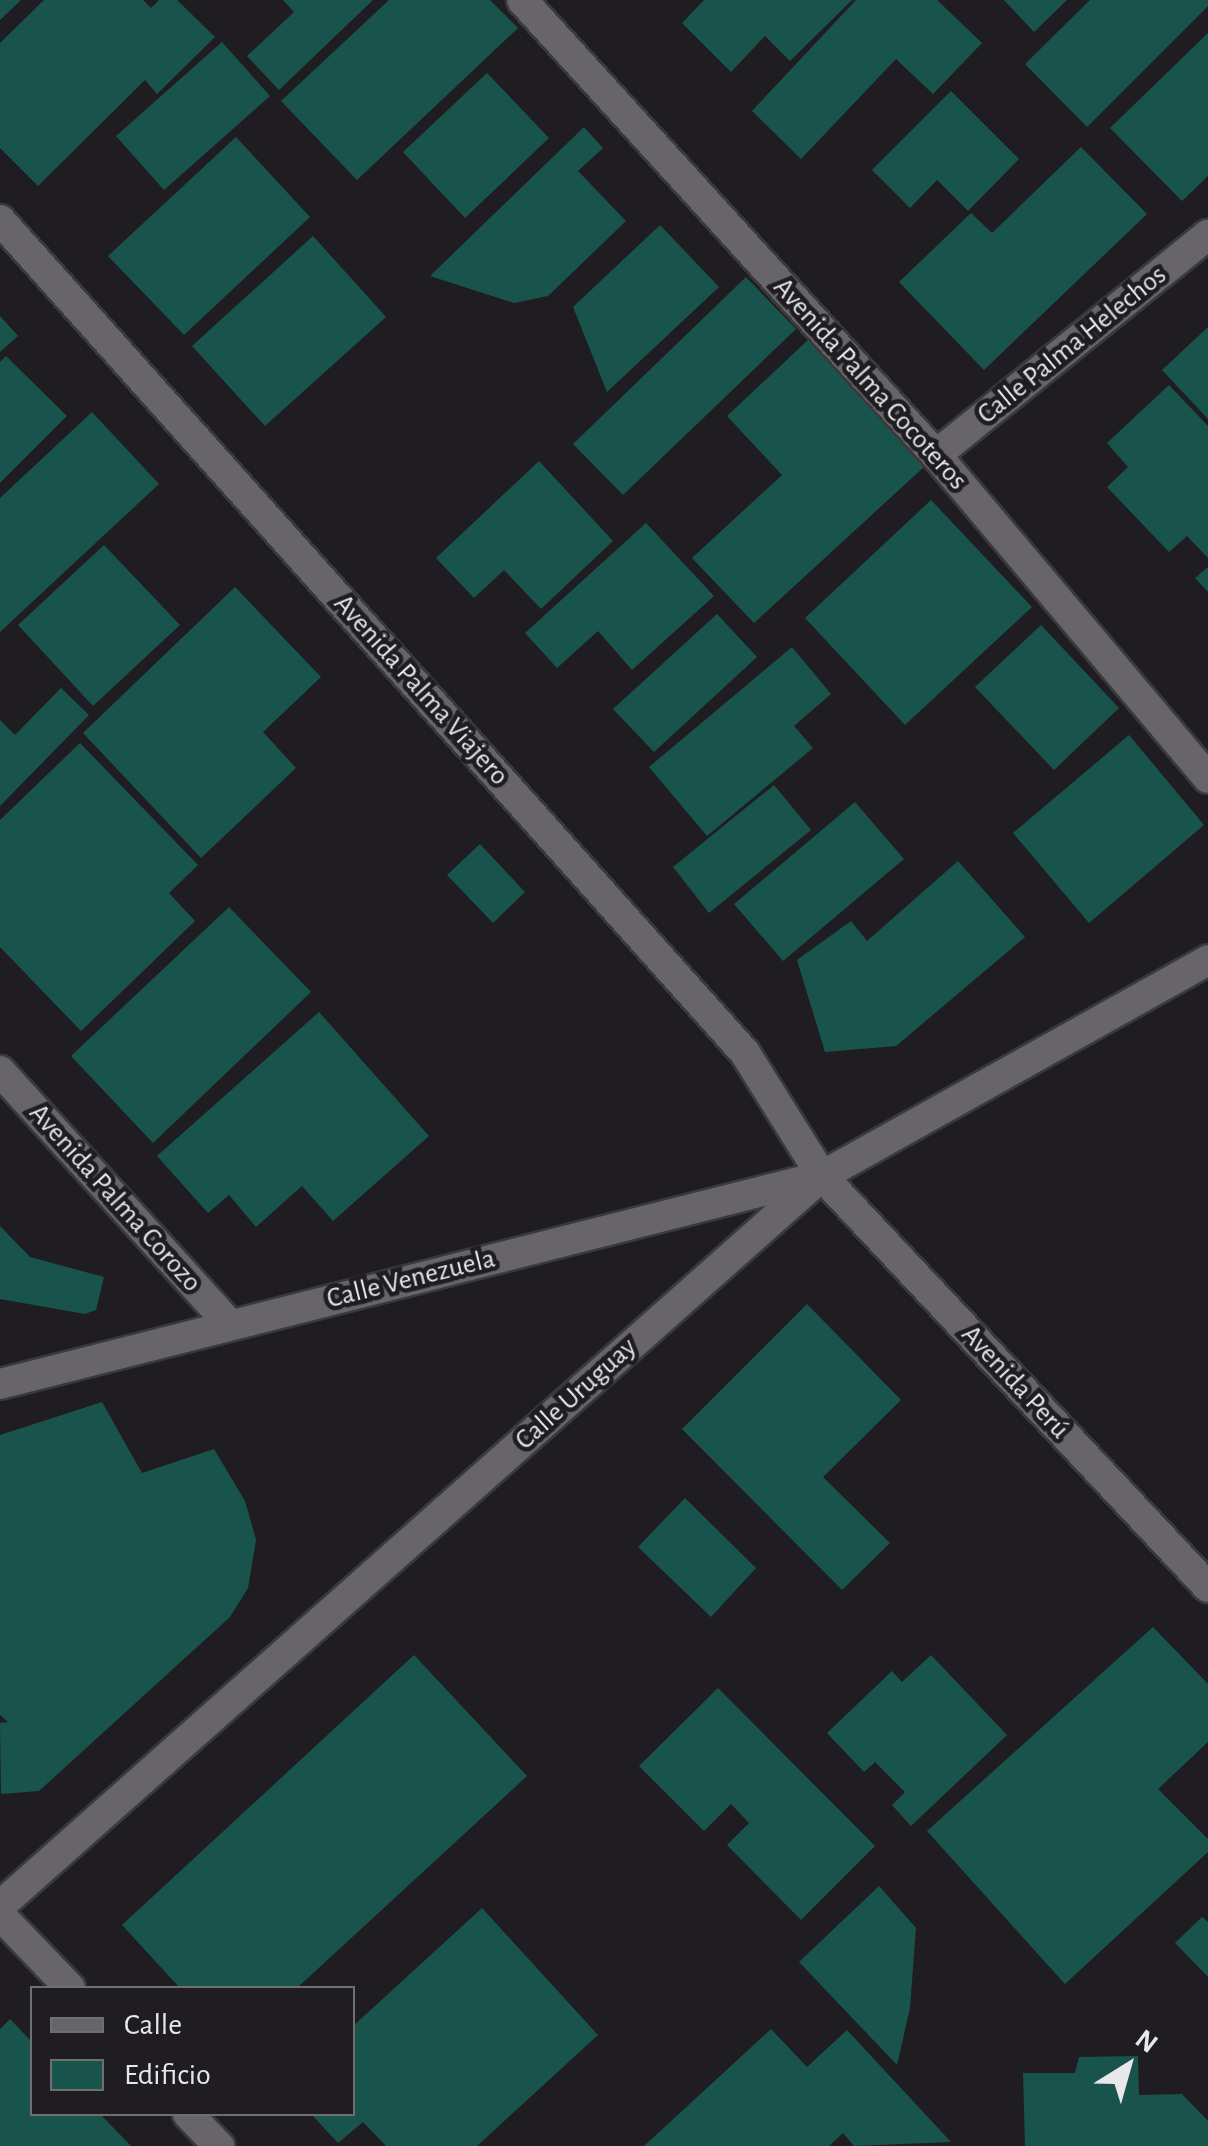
<!DOCTYPE html>
<meta charset="utf-8">
<style>
body{margin:0}
#map{position:relative;width:1208px;height:2146px;overflow:hidden;background:#1f1d21;font-family:"Alegreya Sans",sans-serif}
div>[style]{position:absolute}
.building>*{inset:0;background:#19544c}
.roads{filter:drop-shadow(2px 0 #3a393b) drop-shadow(-2px 0 #3a393b) drop-shadow(0 2px #3a393b) drop-shadow(0 -2px #3a393b)}
.street>*{height:30px;margin:-15px;padding:0 15px;transform-origin:15px;border-radius:15px;background:#676569}
span{translate:-50% -50%;white-space:nowrap;text-align:center;line-height:1.15;-webkit-text-stroke:9px #1f1d21;paint-order:stroke}
.street-label{font-size:28px;color:#e8e7e9}
.legend{position:absolute;left:30px;top:1986px;width:325px;height:130px;box-sizing:border-box;background:#1f1d21;border:2px solid #6f6e71;margin:0;padding:12px 18px;list-style:none;font-size:30px;color:#e8e7e9}
.legend li{display:flex;align-items:center;gap:20px;height:50px}
.legend b{width:50px;border:2px solid #6f6e71}
.north{position:absolute;left:1078px;top:2016px;width:100px;height:100px;-webkit-text-stroke:8px #1f1d21;paint-order:stroke;rotate:37deg;font-size:28px;font-weight:700;line-height:40px;text-align:center;color:#e8e7e9}
.north::after{content:'';display:block;margin:auto;width:35px;height:45px;background:#e8e7e9;clip-path:polygon(50% 0,100% 100%,50% 72%,0 100%)}
</style>
<div id="map">
<div class="building">
<i style="clip-path:polygon(0 0,21px 0,0 20px)"></i>
<i style="clip-path:polygon(44px 0,143px 0,151px 8px,159px 0,177px 0,215px 37px,157px 94px,145px 80px,38px 186px,0 148px,0 43px)"></i>
<i style="clip-path:polygon(283px 0,373px 0,279px 90px,247px 56px,294px 12px)"></i>
<i style="clip-path:polygon(389px 0,490px 0,518px 28px,357px 180px,281px 101px)"></i>
<i style="clip-path:polygon(704px 0,852px 0,790px 61px,765px 36px,731px 72px,682px 23px)"></i>
<i style="clip-path:polygon(856px 0,937px 0,982px 43px,933px 94px,896px 59px,801px 159px,752px 111px)"></i>
<i style="clip-path:polygon(1004px 0,1067px 0,1034px 32px)"></i>
<i style="clip-path:polygon(1090px 0,1208px 0,1208px 6px,1087px 127px,1025px 64px)"></i>
<i style="clip-path:polygon(1208px 33px,1208px 176px,1182px 201px,1110px 128px)"></i>
<i style="clip-path:polygon(222px 42px,270px 96px,164px 190px,116px 136px)"></i>
<i style="clip-path:polygon(487px 73px,549px 138px,465px 218px,403px 152px)"></i>
<i style="clip-path:polygon(951px 91px,1019px 159px,968px 211px,937px 180px,910px 208px,872px 170px)"></i>
<i style="clip-path:polygon(584px 127px,603px 148px,578px 171px,626px 221px,548px 296px,514px 303px,430px 276px)"></i>
<i style="clip-path:polygon(236px 137px,310px 217px,184px 335px,108px 256px)"></i>
<i style="clip-path:polygon(1081px 147px,1147px 214px,984px 370px,899px 282px,971px 213px,992px 233px)"></i>
<i style="clip-path:polygon(660px 225px,719px 287px,607px 392px,573px 307px)"></i>
<i style="clip-path:polygon(313px 236px,386px 317px,265px 426px,192px 346px)"></i>
<i style="clip-path:polygon(746px 277px,796px 329px,623px 495px,573px 444px)"></i>
<i style="clip-path:polygon(0 316px,18px 336px,0 352px)"></i>
<i style="clip-path:polygon(1208px 327px,1208px 419px,1162px 370px)"></i>
<i style="clip-path:polygon(808px 340px,925px 466px,754px 623px,692px 558px,782px 475px,727px 416px)"></i>
<i style="clip-path:polygon(6px 356px,67px 416px,0 483px,0 362px)"></i>
<i style="clip-path:polygon(1169px 385px,1208px 426px,1208px 558px,1187px 536px,1169px 552px,1107px 487px,1128px 467px,1107px 443px)"></i>
<i style="clip-path:polygon(92px 412px,159px 484px,0 632px,0 498px)"></i>
<i style="clip-path:polygon(539px 461px,613px 541px,541px 609px,504px 570px,474px 598px,436px 558px)"></i>
<i style="clip-path:polygon(931px 500px,1032px 607px,905px 725px,805px 618px)"></i>
<i style="clip-path:polygon(646px 523px,714px 596px,632px 670px,598px 631px,557px 668px,525px 633px)"></i>
<i style="clip-path:polygon(104px 545px,180px 625px,93px 706px,18px 625px)"></i>
<i style="clip-path:polygon(1208px 567px,1208px 592px,1195px 578px)"></i>
<i style="clip-path:polygon(235px 587px,321px 677px,263px 732px,296px 768px,201px 858px,83px 733px)"></i>
<i style="clip-path:polygon(717px 614px,757px 657px,654px 752px,613px 709px)"></i>
<i style="clip-path:polygon(1041px 625px,1119px 708px,1054px 770px,975px 687px)"></i>
<i style="clip-path:polygon(792px 647px,831px 694px,794px 726px,813px 748px,707px 836px,649px 767px)"></i>
<i style="clip-path:polygon(61px 688px,89px 715px,0 806px,0 720px,15px 735px)"></i>
<i style="clip-path:polygon(1129px 735px,1204px 825px,1089px 923px,1013px 833px)"></i>
<i style="clip-path:polygon(80px 743px,198px 865px,169px 893px,195px 921px,81px 1031px,0 947px,0 820px)"></i>
<i style="clip-path:polygon(774px 785px,811px 830px,709px 913px,673px 867px)"></i>
<i style="clip-path:polygon(855px 802px,904px 859px,783px 961px,734px 904px)"></i>
<i style="clip-path:polygon(480px 844px,525px 892px,493px 923px,447px 875px)"></i>
<i style="clip-path:polygon(958px 861px,1025px 937px,896px 1046px,825px 1052px,797px 960px,851px 921px,867px 941px)"></i>
<i style="clip-path:polygon(229px 907px,311px 992px,153px 1143px,71px 1056px)"></i>
<i style="clip-path:polygon(319px 1012px,429px 1136px,333px 1221px,302px 1186px,256px 1227px,229px 1195px,208px 1213px,157px 1156px)"></i>
<i style="clip-path:polygon(0 1226px,30px 1257px,104px 1277px,96px 1310px,85px 1314px,0 1299px)"></i>
<i style="clip-path:polygon(807px 1304px,901px 1400px,823px 1477px,890px 1543px,842px 1590px,682px 1429px)"></i>
<i style="clip-path:polygon(102px 1402px,142px 1473px,214px 1449px,245px 1501px,256px 1540px,248px 1588px,230px 1617px,39px 1791px,1px 1794px,0 1723px,8px 1722px,0 1715px,0 1435px)"></i>
<i style="clip-path:polygon(685px 1498px,756px 1568px,711px 1617px,638px 1547px)"></i>
<i style="clip-path:polygon(1153px 1627px,1208px 1684px,1208px 1742px,1158px 1789px,1208px 1839px,1208px 1852px,1065px 1984px,927px 1831px)"></i>
<i style="clip-path:polygon(414px 1655px,527px 1776px,297px 1988px,180px 1988px,122px 1925px)"></i>
<i style="clip-path:polygon(931px 1655px,1007px 1735px,911px 1826px,892px 1805px,905px 1792px,875px 1762px,864px 1772px,827px 1733px,892px 1671px,902px 1682px)"></i>
<i style="clip-path:polygon(718px 1688px,875px 1846px,801px 1920px,727px 1845px,749px 1823px,731px 1804px,704px 1831px,639px 1766px)"></i>
<i style="clip-path:polygon(879px 1886px,916px 1928px,910px 2008px,897px 2065px,799px 1962px)"></i>
<i style="clip-path:polygon(482px 1908px,598px 2035px,477px 2146px,386px 2146px,363px 2122px,338px 2143px,311px 2114px,352px 2114px,352px 2027px)"></i>
<i style="clip-path:polygon(1202px 1917px,1208px 1922px,1208px 1977px,1175px 1943px)"></i>
<i style="clip-path:polygon(10px 2019px,32px 2042px,32px 2114px,100px 2114px,131px 2146px,0 2146px,0 2029px)"></i>
<i style="clip-path:polygon(771px 2029px,807px 2067px,847px 2030px,951px 2142px,854px 2146px,843px 2133px,829px 2146px,644px 2146px)"></i>
<i style="clip-path:polygon(1138px 2056px,1139px 2095px,1182px 2094px,1208px 2121px,1208px 2146px,1025px 2146px,1023px 2073px,1075px 2073px,1079px 2057px)"></i>
</div>
<div class="roads">
<div class="street">
<i style="left:522px;top:0;width:615px;rotate:47.7deg"></i>
<i style="left:936px;top:455px;width:422px;rotate:49.9deg"></i>
<i style="left:0;top:220px;width:1118px;rotate:48.19deg"></i>
<i style="left:745px;top:1053px;width:145px;rotate:58deg"></i>
<i style="left:822px;top:1176px;width:564px;rotate:46.8deg"></i>
<i style="left:936px;top:455px;width:350px;rotate:-39deg"></i>
<i style="left:0;top:1071px;width:343px;rotate:47.8deg"></i>
<i style="left:0;top:1384px;width:840px;rotate:-14.2deg"></i>
<i style="left:0;top:1906px;width:1099px;rotate:-41.61deg"></i>
<i style="left:822px;top:1176px;width:442px;rotate:-29.2deg"></i>
<i style="left:0;top:1915px;width:101px;rotate:46.2deg"></i>
<i style="left:188px;top:2114px;width:45px;rotate:45.9deg"></i>
</div>
</div>
<div class="street-label">
<span style="left:1072px;top:345px;rotate:-39deg">Calle Palma Helechos</span>
<span style="left:870px;top:384px;rotate:48deg">Avenida Palma Cocoteros</span>
<span style="left:421px;top:690px;rotate:48deg">Avenida Palma Viajero</span>
<span style="left:115px;top:1198px;rotate:48deg">Avenida Palma Corozo</span>
<span style="left:411px;top:1279px;rotate:-14deg">Calle Venezuela</span>
<span style="left:1015px;top:1382px;rotate:47deg">Avenida Perú</span>
<span style="left:576px;top:1394px;rotate:-42deg">Calle Uruguay</span>
</div>
<ul class="legend">
<li><b style="height:12px;background:#676569"></b>Calle</li>
<li><b style="height:28px;background:#19544c"></b>Edificio</li>
</ul>
<div class="north">N</div>
</div>
